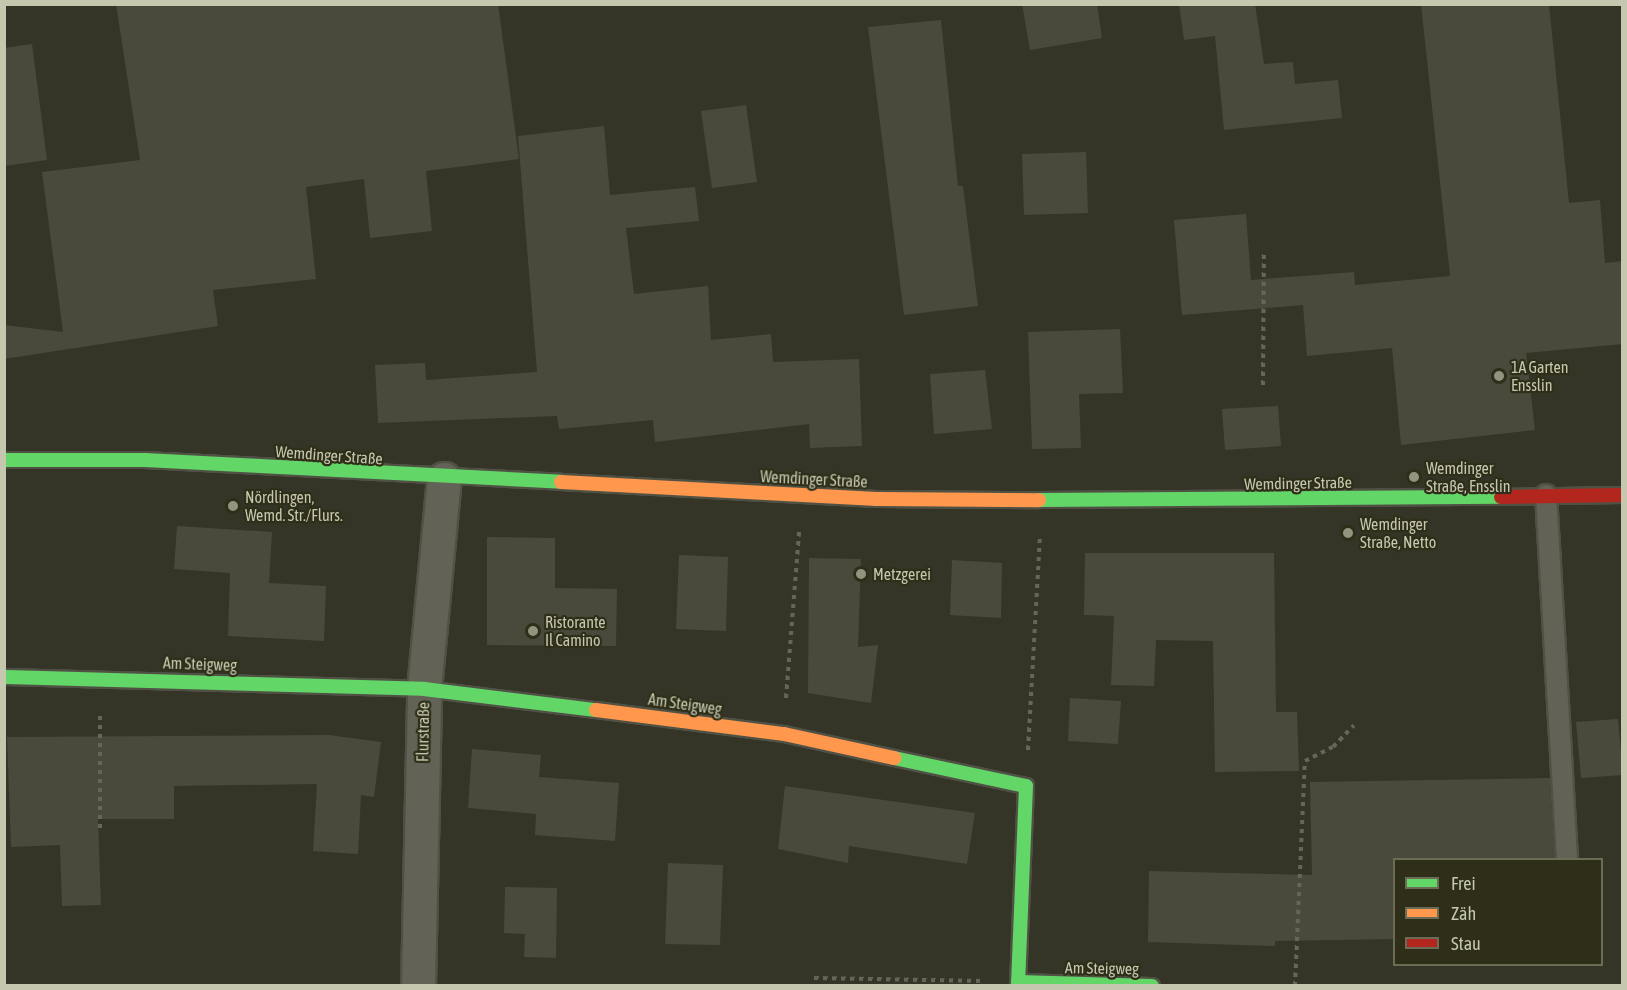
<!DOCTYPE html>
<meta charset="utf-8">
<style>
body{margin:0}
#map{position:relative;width:1627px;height:990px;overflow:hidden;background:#343526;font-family:"Asap Condensed",sans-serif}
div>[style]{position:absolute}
.building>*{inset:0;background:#494a3c}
.path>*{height:4px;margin-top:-2px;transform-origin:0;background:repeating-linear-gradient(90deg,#666559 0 4.5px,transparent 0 9px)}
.roads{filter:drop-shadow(2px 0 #505145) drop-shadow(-2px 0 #505145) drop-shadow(0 2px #505145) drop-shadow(0 -2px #505145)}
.lane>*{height:20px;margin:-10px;padding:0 10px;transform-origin:10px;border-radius:10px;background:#626356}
.street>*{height:33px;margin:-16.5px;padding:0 16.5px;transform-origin:16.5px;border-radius:16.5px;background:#626356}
.fast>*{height:14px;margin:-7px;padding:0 7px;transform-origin:7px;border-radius:7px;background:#63d668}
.slow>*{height:14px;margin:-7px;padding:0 7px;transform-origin:7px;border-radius:7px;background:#ff974d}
.jam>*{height:14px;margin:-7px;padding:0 7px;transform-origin:7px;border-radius:7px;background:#b3261e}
.dots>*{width:16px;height:16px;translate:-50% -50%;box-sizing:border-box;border:3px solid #2f2f19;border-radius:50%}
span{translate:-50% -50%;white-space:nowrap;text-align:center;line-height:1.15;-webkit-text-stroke:4.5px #2f2f19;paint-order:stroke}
.poi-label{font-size:16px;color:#c6c7af}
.left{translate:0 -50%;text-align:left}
.street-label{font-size:16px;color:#c6c7af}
.frame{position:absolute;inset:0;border:6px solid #c6c7af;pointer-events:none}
.legend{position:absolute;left:1393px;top:858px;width:210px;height:108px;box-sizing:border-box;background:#2f2f19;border:2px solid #6b6c55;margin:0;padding:8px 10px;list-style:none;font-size:18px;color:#c6c7af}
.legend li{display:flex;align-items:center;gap:12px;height:30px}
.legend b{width:30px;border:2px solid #6b6c55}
</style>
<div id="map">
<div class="building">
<i style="clip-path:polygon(116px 4px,498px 4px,519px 159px,426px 171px,432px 231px,370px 238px,364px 179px,306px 187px,316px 279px,213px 290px,218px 326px,4px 359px,4px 325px,63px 332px,42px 172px,140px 160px)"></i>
<i style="clip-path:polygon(1022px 4px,1097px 4px,1102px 38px,1030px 50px)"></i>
<i style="clip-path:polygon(1179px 4px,1255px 4px,1264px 64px,1293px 62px,1295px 84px,1338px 80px,1342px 118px,1224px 130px,1215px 36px,1184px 40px)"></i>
<i style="clip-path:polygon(1421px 4px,1549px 4px,1569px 203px,1600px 200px,1605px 263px,1623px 261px,1623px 344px,1526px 353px,1535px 430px,1401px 445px,1392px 348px,1307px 356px,1303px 305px,1182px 315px,1174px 220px,1246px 214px,1251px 280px,1354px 272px,1355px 285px,1450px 276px)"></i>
<i style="clip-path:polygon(941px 20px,958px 186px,963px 186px,978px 306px,904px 315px,868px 27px)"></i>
<i style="clip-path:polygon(32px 44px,47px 160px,4px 166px,4px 48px)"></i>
<i style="clip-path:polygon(746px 105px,757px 182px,712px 188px,701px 111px)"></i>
<i style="clip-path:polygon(604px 126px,610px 195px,695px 187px,699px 221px,626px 228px,634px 294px,708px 286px,711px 340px,771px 334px,773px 362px,859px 359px,862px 446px,810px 448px,809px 424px,655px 442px,653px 420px,559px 429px,557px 416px,378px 423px,375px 365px,425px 363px,426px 380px,537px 372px,518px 136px)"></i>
<i style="clip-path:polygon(1086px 152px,1088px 213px,1024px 215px,1022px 154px)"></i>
<i style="clip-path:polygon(1120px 329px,1123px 393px,1079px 394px,1081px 448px,1032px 449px,1028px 332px)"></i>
<i style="clip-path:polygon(985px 370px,992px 429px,934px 434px,930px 374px)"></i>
<i style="clip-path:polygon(1278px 406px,1281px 446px,1225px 450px,1222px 409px)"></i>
<i style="clip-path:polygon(177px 526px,272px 532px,269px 583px,326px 586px,324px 641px,228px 636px,230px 573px,174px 569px)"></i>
<i style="clip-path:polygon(487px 537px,555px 538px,555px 588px,617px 589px,616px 646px,487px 645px)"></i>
<i style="clip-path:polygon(1085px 553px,1274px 553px,1276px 712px,1297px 712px,1299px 771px,1215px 772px,1213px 641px,1156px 640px,1154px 686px,1111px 685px,1114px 616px,1084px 615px)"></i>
<i style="clip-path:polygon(679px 555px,728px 557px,726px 631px,676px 629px)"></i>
<i style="clip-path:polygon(809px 558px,861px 559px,858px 647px,878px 645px,871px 703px,808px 693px)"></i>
<i style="clip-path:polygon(952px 560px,1002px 563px,1001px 618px,950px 615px)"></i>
<i style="clip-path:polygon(1070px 698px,1121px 701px,1118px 744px,1068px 741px)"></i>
<i style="clip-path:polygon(1618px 719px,1623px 775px,1581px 778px,1576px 722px)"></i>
<i style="clip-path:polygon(329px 735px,381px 742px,374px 797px,361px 795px,358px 854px,313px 851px,317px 784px,174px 786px,174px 819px,98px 819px,101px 905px,62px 906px,60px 845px,11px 847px,7px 737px)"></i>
<i style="clip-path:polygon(472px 749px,541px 755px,539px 777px,619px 783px,615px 841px,535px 835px,536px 814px,468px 808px)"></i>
<i style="clip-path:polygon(1550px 778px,1555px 860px,1395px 860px,1395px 939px,1275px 941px,1275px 946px,1148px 942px,1149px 871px,1312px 875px,1310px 782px)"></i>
<i style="clip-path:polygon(785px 786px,975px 813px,967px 864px,849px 846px,848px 863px,778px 849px)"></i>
<i style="clip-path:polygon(668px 863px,723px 865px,720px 945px,665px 944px)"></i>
<i style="clip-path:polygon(505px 887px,557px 888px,556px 958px,524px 957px,525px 934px,504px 933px)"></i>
</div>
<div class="path">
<i style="left:1263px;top:385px;width:135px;rotate:-89.6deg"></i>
<i style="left:786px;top:698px;width:167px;rotate:-85.5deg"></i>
<i style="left:1028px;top:750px;width:214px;rotate:-86.8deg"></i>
<i style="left:100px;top:828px;width:113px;rotate:-90deg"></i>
<i style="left:814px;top:978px;width:170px;rotate:1deg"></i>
<i style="left:1295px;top:986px;width:225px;rotate:-87.5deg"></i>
<i style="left:1305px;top:761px;width:31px;rotate:-27deg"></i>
<i style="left:1333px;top:747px;width:30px;rotate:-46deg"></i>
</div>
<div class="roads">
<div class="lane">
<i style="left:1546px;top:495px;width:366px;rotate:86.7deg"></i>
</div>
<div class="street">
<i style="left:418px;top:986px;width:297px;rotate:-88.8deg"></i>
<i style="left:424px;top:689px;width:211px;rotate:-84.6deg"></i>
</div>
<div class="fast">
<i style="left:4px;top:460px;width:141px"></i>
<i style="left:145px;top:460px;width:417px;rotate:3deg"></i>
<i style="left:1039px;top:500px;width:462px;rotate:-0.4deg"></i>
<i style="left:4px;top:677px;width:420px;rotate:1.6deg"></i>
<i style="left:424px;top:689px;width:173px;rotate:7deg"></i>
<i style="left:894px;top:758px;width:135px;rotate:12deg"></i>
<i style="left:1026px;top:786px;width:196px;rotate:92.3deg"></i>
<i style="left:1018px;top:982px;width:134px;rotate:1.7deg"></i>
</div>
<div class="slow">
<i style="left:561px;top:482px;width:316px;rotate:3.1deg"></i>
<i style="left:877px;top:499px;width:162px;rotate:0.4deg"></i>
<i style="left:596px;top:710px;width:190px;rotate:7.3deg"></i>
<i style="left:784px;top:734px;width:113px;rotate:12.3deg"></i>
</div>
<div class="jam">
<i style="left:1501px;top:497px;width:121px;rotate:-0.9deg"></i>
</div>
</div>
<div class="dots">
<i style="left:1499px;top:376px;background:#93947f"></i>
<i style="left:1414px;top:477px;background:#93947f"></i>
<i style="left:233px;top:506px;background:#93947f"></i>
<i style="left:1348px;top:533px;background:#93947f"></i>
<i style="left:861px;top:574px;background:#93947f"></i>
<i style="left:533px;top:631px;background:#93947f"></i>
</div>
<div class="poi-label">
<span class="left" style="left:1511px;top:376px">1A Garten<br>Ensslin</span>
<span class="left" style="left:1426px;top:477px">Wemdinger<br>Straße, Ensslin</span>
<span class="left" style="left:245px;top:506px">Nördlingen,<br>Wemd. Str./Flurs.</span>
<span class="left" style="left:1360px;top:533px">Wemdinger<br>Straße, Netto</span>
<span class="left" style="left:873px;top:574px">Metzgerei</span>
<span class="left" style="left:545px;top:631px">Ristorante<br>Il Camino</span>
</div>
<div class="street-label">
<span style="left:329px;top:455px;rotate:4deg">Wemdinger Straße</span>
<span style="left:814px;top:479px;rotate:3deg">Wemdinger Straße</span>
<span style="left:1298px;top:483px;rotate:-1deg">Wemdinger Straße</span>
<span style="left:200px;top:664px;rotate:2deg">Am Steigweg</span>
<span style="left:685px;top:704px;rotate:8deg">Am Steigweg</span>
<span style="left:423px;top:732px;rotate:-89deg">Flurstraße</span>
<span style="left:1102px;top:968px;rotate:1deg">Am Steigweg</span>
</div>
<div class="frame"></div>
<ul class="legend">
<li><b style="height:8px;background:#63d668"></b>Frei</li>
<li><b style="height:8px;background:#ff974d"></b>Zäh</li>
<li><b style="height:8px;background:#b3261e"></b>Stau</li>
</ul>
</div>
